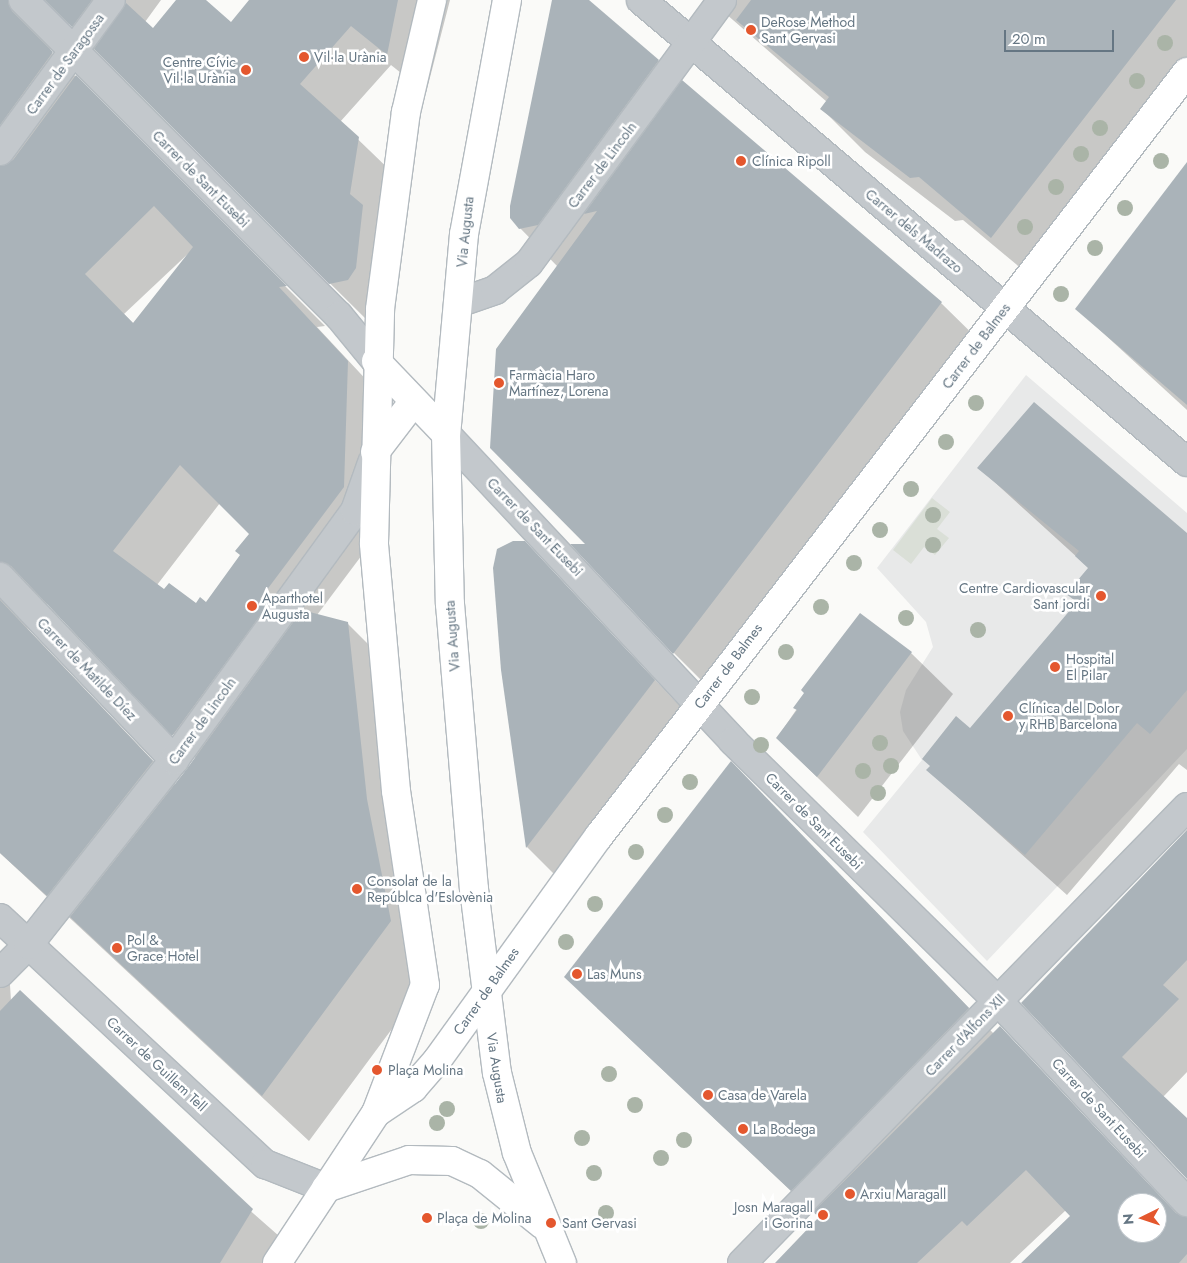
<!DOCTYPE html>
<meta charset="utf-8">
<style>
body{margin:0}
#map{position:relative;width:1187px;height:1263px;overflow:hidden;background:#fafaf8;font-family:Jost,sans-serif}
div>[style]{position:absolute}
.built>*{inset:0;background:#e8e9e9}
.green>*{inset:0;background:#dadfd7}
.shadow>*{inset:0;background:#0003}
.building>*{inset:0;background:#aab3b9}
.roads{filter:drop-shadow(1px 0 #b3babf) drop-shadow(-1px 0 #b3babf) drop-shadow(0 1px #b3babf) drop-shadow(0 -1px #b3babf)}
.street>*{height:28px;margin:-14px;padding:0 14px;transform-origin:14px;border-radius:14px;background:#c3c8cc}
.secondary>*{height:28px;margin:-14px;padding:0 14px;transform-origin:14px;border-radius:14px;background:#fff}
.trees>*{width:16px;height:16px;margin:-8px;border-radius:50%;background:#aab4a7}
.dots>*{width:14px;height:14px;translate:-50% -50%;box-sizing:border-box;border:2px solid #fff;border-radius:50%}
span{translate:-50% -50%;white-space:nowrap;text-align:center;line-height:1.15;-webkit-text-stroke:5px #fff;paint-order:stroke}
.poi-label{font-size:14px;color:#657683}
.left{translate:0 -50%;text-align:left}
.right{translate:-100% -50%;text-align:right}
.street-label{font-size:14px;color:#657683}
.north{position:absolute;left:1117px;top:1193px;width:50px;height:50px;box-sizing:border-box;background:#fff;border:1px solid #c1c8cd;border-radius:50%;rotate:266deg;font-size:14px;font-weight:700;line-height:20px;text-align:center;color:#657683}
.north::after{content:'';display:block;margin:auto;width:18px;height:22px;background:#e4572e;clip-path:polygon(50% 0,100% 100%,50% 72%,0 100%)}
.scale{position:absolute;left:1004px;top:30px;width:110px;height:22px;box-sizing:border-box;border:2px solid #657683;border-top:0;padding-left:6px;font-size:15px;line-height:18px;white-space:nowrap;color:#657683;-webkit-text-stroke:4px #fff;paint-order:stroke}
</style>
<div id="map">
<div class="built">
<i style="clip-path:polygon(1026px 375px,1187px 513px,1187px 749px,987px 961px,863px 832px,922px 760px,903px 731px,900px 712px,906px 690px,933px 647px,926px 622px,877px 568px)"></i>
</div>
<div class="green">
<i style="clip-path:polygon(932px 498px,950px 512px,937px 529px,949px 538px,935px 555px,924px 547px,911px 564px,893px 550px)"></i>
</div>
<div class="shadow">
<i style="clip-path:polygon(evenodd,0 0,161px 0,145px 22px,153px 30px,178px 0,205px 0,231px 24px,250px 0,450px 0,426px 93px,391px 65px,340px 122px,398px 178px,402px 246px,395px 308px,388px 320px,370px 323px,69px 24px,59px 24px,47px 36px,51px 52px,325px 326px,317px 327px,387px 402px,383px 527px,317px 615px,347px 623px,394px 670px,413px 847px,437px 968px,309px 1141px,0 853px,0 0,192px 250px,134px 324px,124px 314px,192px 250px,0 0,220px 503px,250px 534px,241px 555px,206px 603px,196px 604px,164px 591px,157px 585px,220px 503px,0 0,37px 601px,50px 605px,196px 758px,176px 785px,28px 629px,24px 621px,37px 601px)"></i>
<i style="clip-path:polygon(555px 0,587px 0,941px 303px,990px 351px,722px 701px,674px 653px,588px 546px,558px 267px,520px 228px,511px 211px)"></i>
<i style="clip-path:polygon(710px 0,1187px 0,1187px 83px,1035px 280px,963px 220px,955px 221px,865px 152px,822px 109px,827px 102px)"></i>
<i style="clip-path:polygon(1187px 164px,1187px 410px,1077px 309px)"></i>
<i style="clip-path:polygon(979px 468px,1187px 534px,1187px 770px,1179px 764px,1067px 895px,928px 770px,970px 730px,1078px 604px,1068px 593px,1090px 569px)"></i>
<i style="clip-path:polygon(524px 542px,697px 724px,569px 889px,527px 847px,502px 670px)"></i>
<i style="clip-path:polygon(861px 615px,911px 653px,953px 694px,858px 817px,777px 738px)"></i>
<i style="clip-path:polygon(evenodd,761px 793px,994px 1034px,1000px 1028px,1178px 1215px,1187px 1218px,1187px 1263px,1023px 1263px,1072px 1216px,1066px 1210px,1010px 1263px,777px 1263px,820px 1218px,597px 1008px,761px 793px,1127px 1203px,1157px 1203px,1157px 1233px,1127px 1233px,1127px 1203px)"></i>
<i style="clip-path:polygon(1187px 830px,1187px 1072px,1163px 1097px,1187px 1120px,1187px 1177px,1023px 1003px)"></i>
<i style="clip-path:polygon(0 975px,10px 985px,11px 1001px,279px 1236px,263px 1263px,0 1263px)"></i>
</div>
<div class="building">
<i style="clip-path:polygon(0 0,8px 0,12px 11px,53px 52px,0 125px)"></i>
<i style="clip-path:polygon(45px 0,92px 0,72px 27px)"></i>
<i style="clip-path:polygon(176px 0,206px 0,231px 22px,249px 0,398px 0,387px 55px,351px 26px,300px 84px,359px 137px,350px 194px,363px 205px,356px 268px,348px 280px,329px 284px,94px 49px,126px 3px,153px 28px)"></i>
<i style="clip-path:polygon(552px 0,589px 0,659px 60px,538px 225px,519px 229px,510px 218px,510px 206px)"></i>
<i style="clip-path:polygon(751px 0,1176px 0,991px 238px,919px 177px,910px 178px,820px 109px,829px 97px,736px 20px)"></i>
<i style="clip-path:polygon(evenodd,76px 75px,287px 286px,279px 287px,348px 361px,344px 487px,260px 599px,270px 602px,172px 736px,11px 566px,0 562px,0 166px,13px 160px,76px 75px,154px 206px,193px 247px,133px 323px,85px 274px,154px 206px,76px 75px,180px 465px,249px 534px,235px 551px,240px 555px,206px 602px,200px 597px,196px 603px,169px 583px,164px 589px,113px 551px,180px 465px)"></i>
<i style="clip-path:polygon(682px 80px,942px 302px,673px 654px,570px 544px,585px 544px,490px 448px,496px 349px,597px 211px,584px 214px)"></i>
<i style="clip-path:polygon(1187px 162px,1187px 405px,1075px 309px)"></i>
<i style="clip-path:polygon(1034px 402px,1187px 533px,1187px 690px,1150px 734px,1137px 723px,1025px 855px,926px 770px,930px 766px,922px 759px,956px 716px,970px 728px,1077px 602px,1066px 594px,1088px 568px,1075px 556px,1079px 551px,977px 468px)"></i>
<i style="clip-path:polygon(513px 541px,525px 541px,655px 680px,526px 848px,501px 670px,493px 568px,497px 549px)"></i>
<i style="clip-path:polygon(0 600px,153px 761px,47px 896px,0 853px)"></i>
<i style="clip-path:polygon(302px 610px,348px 622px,367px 799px,391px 921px,262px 1096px,70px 917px,186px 770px)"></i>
<i style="clip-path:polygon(860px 613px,912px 652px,817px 777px,776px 738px,797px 710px,793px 708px,804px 693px,801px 690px)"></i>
<i style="clip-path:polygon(731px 761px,969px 1008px,791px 1191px,564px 977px)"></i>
<i style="clip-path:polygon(1187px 830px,1187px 960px,1163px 985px,1179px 999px,1122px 1057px,1187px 1118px,1187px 1179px,1021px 1003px)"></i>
<i style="clip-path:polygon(20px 990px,253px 1209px,220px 1263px,0 1263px,0 1011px)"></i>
<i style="clip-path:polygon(evenodd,1000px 1026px,1176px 1213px,1187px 1217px,1187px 1254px,1179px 1263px,1021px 1263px,1070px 1216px,1026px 1170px,967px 1226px,962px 1221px,917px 1263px,775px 1263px,819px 1217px,813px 1212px,1000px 1026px,1127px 1203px,1157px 1203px,1157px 1233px,1127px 1233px,1127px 1203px)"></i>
</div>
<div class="roads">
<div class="street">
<i style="left:23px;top:0;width:447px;rotate:45deg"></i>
<i style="left:339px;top:316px;width:58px;rotate:50.6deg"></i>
<i style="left:641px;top:0;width:715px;rotate:40.24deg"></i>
<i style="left:0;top:151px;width:187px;rotate:-53.7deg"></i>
<i style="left:458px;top:303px;width:39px;rotate:-19deg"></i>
<i style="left:495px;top:290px;width:43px;rotate:-38.5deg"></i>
<i style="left:529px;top:263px;width:326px;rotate:-53.7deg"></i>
<i style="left:446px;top:434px;width:420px;rotate:46.9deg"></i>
<i style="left:733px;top:741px;width:371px;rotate:44.5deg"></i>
<i style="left:998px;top:1001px;width:276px;rotate:46.8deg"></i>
<i style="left:0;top:577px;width:253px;rotate:46.4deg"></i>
<i style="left:0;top:918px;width:362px;rotate:42.9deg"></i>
<i style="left:265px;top:1164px;width:66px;rotate:21.5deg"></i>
<i style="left:0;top:973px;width:40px;rotate:-45deg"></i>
<i style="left:28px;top:945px;width:236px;rotate:-51.7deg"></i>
<i style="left:174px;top:760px;width:308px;rotate:-54deg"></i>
<i style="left:355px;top:511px;width:51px;rotate:-70.5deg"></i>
<i style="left:742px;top:1263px;width:637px;rotate:-45.7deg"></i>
</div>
<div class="secondary">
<i style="left:507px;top:0;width:238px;rotate:100.4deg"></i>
<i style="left:464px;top:234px;width:201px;rotate:95.1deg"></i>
<i style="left:446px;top:434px;width:170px;rotate:88.7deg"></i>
<i style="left:450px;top:604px;width:286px;rotate:85.2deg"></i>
<i style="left:474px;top:889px;width:185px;rotate:82.9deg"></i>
<i style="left:497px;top:1073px;width:82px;rotate:76deg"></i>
<i style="left:517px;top:1153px;width:119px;rotate:67.8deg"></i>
<i style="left:376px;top:361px;width:101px;rotate:46.2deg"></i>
<i style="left:375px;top:452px;width:64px;rotate:-52.6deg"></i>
<i style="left:376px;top:1113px;width:137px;rotate:-69.1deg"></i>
<i style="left:425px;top:985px;width:196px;rotate:-98.5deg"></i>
<i style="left:396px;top:791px;width:249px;rotate:-95.1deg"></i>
<i style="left:374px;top:543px;width:234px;rotate:-88.5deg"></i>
<i style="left:380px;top:309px;width:199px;rotate:-82.5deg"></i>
<i style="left:406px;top:112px;width:115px;rotate:-76.9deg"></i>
<i style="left:326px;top:1188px;width:88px;rotate:-18.6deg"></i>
<i style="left:409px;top:1160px;width:43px;rotate:1.3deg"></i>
<i style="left:452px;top:1161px;width:31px;rotate:25deg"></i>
<i style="left:480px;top:1174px;width:81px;rotate:39deg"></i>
<i style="left:277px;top:1263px;width:180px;rotate:-56.6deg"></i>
<i style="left:376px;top:1113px;width:45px;rotate:-34deg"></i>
<i style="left:413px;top:1088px;width:38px;rotate:-49deg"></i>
<i style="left:438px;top:1059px;width:275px;rotate:-54.2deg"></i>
<i style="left:599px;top:836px;width:964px;rotate:-52.42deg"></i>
</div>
</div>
<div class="trees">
<i style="left:1165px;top:43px"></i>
<i style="left:1137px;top:81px"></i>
<i style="left:1100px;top:128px"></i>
<i style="left:1081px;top:154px"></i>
<i style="left:1161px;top:161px"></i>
<i style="left:1056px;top:187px"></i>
<i style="left:1125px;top:208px"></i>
<i style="left:1025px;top:227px"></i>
<i style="left:1095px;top:248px"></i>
<i style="left:1061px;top:294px"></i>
<i style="left:976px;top:403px"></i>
<i style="left:946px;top:442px"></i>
<i style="left:911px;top:489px"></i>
<i style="left:933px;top:515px"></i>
<i style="left:880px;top:530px"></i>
<i style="left:933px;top:545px"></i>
<i style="left:854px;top:563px"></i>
<i style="left:821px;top:607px"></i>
<i style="left:906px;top:618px"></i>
<i style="left:978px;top:630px"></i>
<i style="left:786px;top:652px"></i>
<i style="left:752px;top:697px"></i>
<i style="left:880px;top:743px"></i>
<i style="left:761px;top:745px"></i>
<i style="left:891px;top:766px"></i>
<i style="left:863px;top:771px"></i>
<i style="left:690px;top:782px"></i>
<i style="left:878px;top:793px"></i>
<i style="left:665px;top:815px"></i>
<i style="left:636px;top:852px"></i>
<i style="left:595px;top:904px"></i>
<i style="left:566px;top:942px"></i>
<i style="left:609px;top:1074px"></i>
<i style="left:635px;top:1105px"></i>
<i style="left:447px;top:1109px"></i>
<i style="left:437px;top:1123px"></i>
<i style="left:582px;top:1138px"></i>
<i style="left:684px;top:1140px"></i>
<i style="left:661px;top:1158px"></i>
<i style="left:594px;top:1173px"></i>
<i style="left:606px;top:1213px"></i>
<i style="left:481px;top:1221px"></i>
</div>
<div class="dots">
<i style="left:751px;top:30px;background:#e4572e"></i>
<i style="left:304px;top:57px;background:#e4572e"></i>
<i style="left:246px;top:70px;background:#e4572e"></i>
<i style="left:741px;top:161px;background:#e4572e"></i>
<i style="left:499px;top:383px;background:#e4572e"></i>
<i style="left:1101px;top:596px;background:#e4572e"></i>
<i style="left:252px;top:606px;background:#e4572e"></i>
<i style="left:1055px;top:667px;background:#e4572e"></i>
<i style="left:1008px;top:716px;background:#e4572e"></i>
<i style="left:357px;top:889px;background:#e4572e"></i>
<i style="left:117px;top:948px;background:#e4572e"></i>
<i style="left:577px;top:974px;background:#e4572e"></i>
<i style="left:377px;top:1070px;background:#e4572e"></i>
<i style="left:708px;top:1095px;background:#e4572e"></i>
<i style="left:743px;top:1129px;background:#e4572e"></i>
<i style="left:850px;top:1194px;background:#e4572e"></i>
<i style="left:823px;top:1215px;background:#e4572e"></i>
<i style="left:427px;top:1218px;background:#e4572e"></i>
<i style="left:551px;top:1223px;background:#e4572e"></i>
</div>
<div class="poi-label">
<span class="left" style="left:761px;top:30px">DeRose Method<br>Sant Gervasi</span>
<span class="left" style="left:314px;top:57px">Vil·la Urània</span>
<span class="right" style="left:236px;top:70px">Centre Cívic<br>Vil·la Urània</span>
<span class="left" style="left:752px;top:161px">Clínica Ripoll</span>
<span class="left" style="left:509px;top:383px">Farmàcia Haro<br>Martínez, Lorena</span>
<span class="right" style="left:1090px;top:596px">Centre Cardiovascular<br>Sant jordi</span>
<span class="left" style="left:262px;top:606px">Aparthotel<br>Augusta</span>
<span class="left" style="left:1066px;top:667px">Hospital<br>El Pilar</span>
<span class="left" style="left:1019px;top:716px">Clínica del Dolor<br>y RHB Barcelona</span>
<span class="left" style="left:367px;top:889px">Consolat de la<br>Repúblca d'Eslovènia</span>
<span class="left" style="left:127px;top:948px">Pol &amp;<br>Grace Hotel</span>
<span class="left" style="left:587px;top:974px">Las Muns</span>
<span class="left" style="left:388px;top:1070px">Plaça Molina</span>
<span class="left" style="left:718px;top:1095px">Casa de Varela</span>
<span class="left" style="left:753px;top:1129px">La Bodega</span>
<span class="left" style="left:860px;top:1194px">Arxiu Maragall</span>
<span class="right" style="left:813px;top:1215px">Josn Maragall<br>i Gorina</span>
<span class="left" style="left:437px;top:1218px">Plaça de Molina</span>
<span class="left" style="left:562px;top:1223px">Sant Gervasi</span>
</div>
<div class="street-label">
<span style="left:65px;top:64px;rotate:-54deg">Carrer de Saragossa</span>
<span style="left:602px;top:165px;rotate:-53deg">Carrer de Lincoln</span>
<span style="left:201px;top:179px;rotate:45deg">Carrer de Sant Eusebi</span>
<span style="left:914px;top:231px;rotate:40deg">Carrer dels Madrazo</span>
<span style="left:465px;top:232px;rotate:-84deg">Via Augusta</span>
<span style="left:976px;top:346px;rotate:-53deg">Carrer de Balmes</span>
<span style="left:535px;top:527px;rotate:46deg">Carrer de Sant Eusebi</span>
<span style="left:452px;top:636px;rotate:-94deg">Via Augusta</span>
<span style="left:728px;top:666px;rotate:-53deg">Carrer de Balmes</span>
<span style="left:87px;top:669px;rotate:46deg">Carrer de Matilde Díez</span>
<span style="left:202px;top:721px;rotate:-54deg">Carrer de Lincoln</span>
<span style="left:814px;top:821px;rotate:45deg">Carrer de Sant Eusebi</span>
<span style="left:486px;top:991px;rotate:-55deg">Carrer de Balmes</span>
<span style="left:965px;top:1035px;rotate:-46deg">Carrer d'Alfons XII</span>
<span style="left:157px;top:1064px;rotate:43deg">Carrer de Guillem Tell</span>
<span style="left:497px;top:1068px;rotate:81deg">Via Augusta</span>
<span style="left:1099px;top:1108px;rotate:47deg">Carrer de Sant Eusebi</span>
</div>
<div class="north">N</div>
<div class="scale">20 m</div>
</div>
